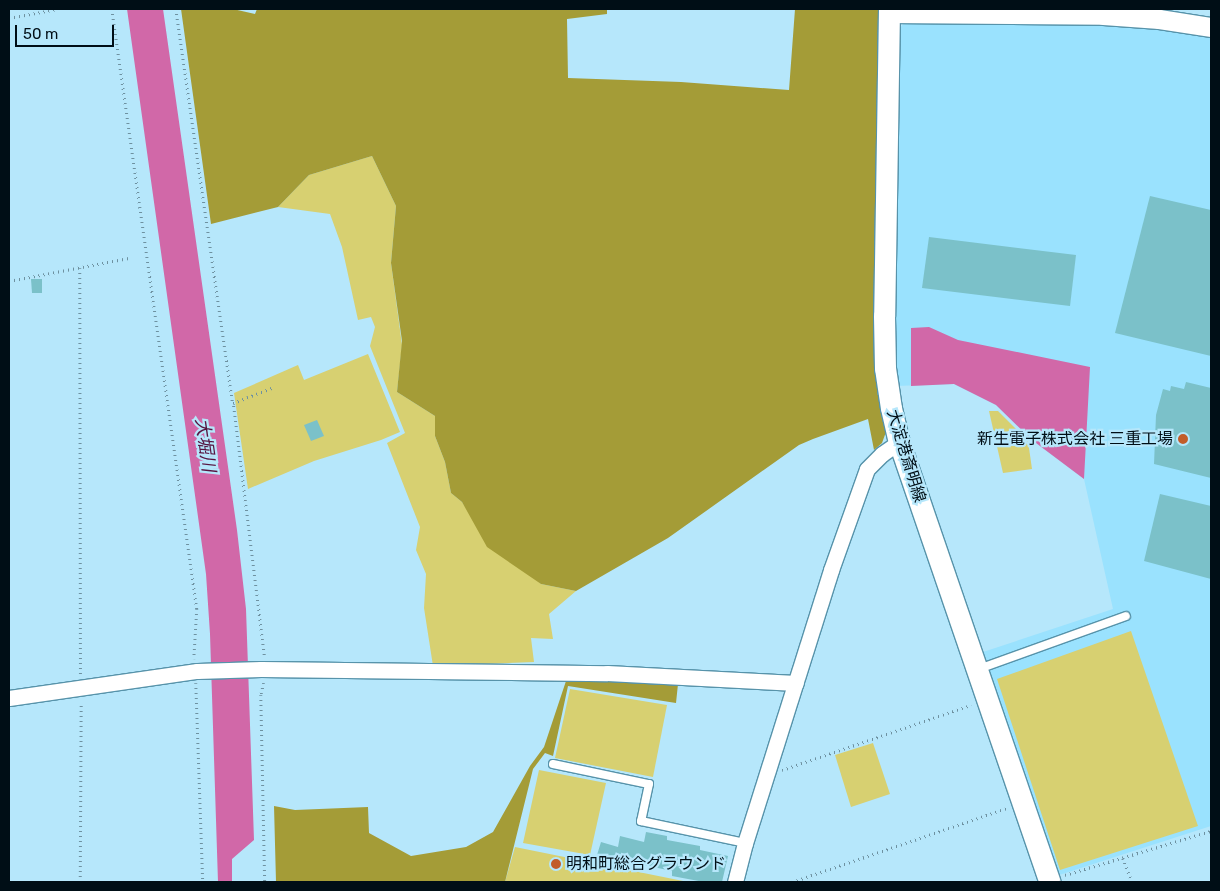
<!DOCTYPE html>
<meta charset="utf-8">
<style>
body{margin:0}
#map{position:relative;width:1220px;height:891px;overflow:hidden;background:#b6e7fb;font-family:Rubik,"Noto Sans JP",sans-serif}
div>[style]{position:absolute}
.built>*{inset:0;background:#9ae2fe}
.green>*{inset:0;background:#d7d071}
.forest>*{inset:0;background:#a49c37}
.water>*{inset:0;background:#d168a8}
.building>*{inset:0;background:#7bc1c9}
.path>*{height:2.5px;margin-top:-1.25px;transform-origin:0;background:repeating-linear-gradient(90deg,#6e91a0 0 1px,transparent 0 5px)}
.roads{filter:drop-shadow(1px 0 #5793aa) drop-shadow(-1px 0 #5793aa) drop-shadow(0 1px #5793aa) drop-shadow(0 -1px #5793aa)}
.service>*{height:8px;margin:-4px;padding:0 4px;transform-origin:4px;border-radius:4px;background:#fff}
.minor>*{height:15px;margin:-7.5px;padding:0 7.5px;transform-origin:7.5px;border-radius:7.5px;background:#fff}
.tertiary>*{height:19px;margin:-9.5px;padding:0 9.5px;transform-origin:9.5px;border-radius:9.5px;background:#fff}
.secondary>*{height:21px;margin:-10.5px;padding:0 10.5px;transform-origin:10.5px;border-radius:10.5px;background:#fff}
.dots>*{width:14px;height:14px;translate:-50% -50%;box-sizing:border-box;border:2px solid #b6e7fb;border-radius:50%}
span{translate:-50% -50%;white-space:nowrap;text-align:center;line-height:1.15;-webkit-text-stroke:4.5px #b6e7fb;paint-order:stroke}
.poi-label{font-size:16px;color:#000e16}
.right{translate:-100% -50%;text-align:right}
.left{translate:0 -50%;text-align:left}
.street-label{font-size:16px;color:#000e16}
.water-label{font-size:18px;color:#561440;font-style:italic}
.frame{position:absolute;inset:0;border:10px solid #000e16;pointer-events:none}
.scale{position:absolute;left:15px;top:25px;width:99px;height:22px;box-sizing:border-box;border:2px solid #000e16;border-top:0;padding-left:6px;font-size:15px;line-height:18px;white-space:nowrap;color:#000e16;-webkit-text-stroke:4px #b6e7fb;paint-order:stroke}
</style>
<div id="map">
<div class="built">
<i style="clip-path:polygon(907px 20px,1121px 24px,1211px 34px,1211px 826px,1056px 876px,980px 653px,1113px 609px,1084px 479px,1032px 440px,996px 405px,954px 384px,895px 386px,898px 30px)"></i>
</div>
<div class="green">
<i style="clip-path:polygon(372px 156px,396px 206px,391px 263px,402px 345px,397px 392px,435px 416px,435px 436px,445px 462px,451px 493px,462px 502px,473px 518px,541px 584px,576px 591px,549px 614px,553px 639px,531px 638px,534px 662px,433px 666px,424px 608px,426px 574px,416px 550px,420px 527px,387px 443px,405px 433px,370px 346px,375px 327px,371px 317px,358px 320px,342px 247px,330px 214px,278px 207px,309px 175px)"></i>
<i style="clip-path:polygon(368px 354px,400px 432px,381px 440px,314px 461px,248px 489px,234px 393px,298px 365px,304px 380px)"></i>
<i style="clip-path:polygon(989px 411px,998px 411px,1028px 441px,1032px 469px,1003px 473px)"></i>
<i style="clip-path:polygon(1131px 631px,1198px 826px,1060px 870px,997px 679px)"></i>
<i style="clip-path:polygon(570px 689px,667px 705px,653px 777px,555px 758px)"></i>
<i style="clip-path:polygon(873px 743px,890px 794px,851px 807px,835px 755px)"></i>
<i style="clip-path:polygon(539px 770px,606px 783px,590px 855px,523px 843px)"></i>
<i style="clip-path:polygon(515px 847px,688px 882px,505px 882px)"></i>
</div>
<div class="forest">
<i style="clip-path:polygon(181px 9px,233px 9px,255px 14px,257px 9px,607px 9px,607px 14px,567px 19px,568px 78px,681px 82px,789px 90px,795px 9px,878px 9px,877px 391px,886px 432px,882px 443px,874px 450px,868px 419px,813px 439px,799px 445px,668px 538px,576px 591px,541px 584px,487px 547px,462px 502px,451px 493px,445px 462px,435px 436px,435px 416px,397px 392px,402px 341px,391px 263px,396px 206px,372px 156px,309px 175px,278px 207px,211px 224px)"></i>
<i style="clip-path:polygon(609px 680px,678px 684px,676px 703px,568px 686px,553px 756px,545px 753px,533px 769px,505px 882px,276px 882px,274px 806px,295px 810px,368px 807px,369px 833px,411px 856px,466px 847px,493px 832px,530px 766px,544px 747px,566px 681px)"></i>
</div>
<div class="water">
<i style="clip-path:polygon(127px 9px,163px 9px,237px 530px,246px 609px,254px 840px,232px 859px,232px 882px,218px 882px,210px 634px,206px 574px)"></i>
<i style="clip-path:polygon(929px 327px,958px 340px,1090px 367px,1084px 479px,1032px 440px,996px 405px,954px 384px,911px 386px,911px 328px)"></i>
</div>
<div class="building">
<i style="clip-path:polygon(1150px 196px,1211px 210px,1211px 356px,1115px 333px)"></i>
<i style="clip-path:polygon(929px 237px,1076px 255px,1070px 306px,922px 288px)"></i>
<i style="clip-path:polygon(31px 279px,42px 279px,42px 293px,32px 293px)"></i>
<i style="clip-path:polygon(1186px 382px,1211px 388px,1211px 478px,1154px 464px,1156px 415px,1163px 389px,1170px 391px,1171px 386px,1184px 389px)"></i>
<i style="clip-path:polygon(317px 420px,324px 436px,311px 441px,304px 425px)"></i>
<i style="clip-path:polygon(1160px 494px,1211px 506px,1211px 579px,1144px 561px)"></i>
<i style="clip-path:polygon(646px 832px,667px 836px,667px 840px,700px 846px,700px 850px,728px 856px,722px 882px,704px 882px,672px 876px,672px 871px,597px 855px,601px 842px,618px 847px,620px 836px,644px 842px)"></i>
</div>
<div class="path">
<i style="left:112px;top:9px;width:606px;rotate:81.94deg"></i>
<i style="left:197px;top:609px;width:50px;rotate:93.4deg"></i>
<i style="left:176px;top:9px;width:398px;rotate:81.8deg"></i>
<i style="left:9px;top:18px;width:49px;rotate:-10.6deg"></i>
<i style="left:80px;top:268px;width:406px;rotate:89.9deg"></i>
<i style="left:9px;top:281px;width:122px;rotate:-10.9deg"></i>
<i style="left:264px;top:655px;width:254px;rotate:-97deg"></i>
<i style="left:233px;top:403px;width:44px;rotate:-21.3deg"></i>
<i style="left:196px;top:683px;width:199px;rotate:88deg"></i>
<i style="left:264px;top:683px;width:12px;rotate:104deg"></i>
<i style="left:261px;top:695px;width:187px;rotate:88.8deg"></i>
<i style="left:782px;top:770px;width:200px;rotate:-19deg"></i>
<i style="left:1123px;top:858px;width:26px;rotate:69deg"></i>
<i style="left:1065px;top:875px;width:152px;rotate:-16.8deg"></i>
<i style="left:80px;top:882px;width:180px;rotate:-89.7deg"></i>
<i style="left:792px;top:882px;width:227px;rotate:-19deg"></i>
</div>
<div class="roads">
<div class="service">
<i style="left:979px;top:669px;width:156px;rotate:-19.8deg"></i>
<i style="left:553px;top:764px;width:98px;rotate:11.8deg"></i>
<i style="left:649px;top:784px;width:38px;rotate:102deg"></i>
<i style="left:641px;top:821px;width:106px;rotate:11.9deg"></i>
</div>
<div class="minor">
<i style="left:9px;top:698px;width:190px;rotate:-8.2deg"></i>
<i style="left:197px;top:671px;width:64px;rotate:-1.8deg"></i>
<i style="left:261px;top:669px;width:346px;rotate:0.7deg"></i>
<i style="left:607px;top:673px;width:189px;rotate:3deg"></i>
<i style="left:735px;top:882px;width:40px;rotate:-75.6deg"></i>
<i style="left:745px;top:843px;width:286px;rotate:-72.5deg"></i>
<i style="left:831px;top:570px;width:107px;rotate:-70.4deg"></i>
<i style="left:867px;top:469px;width:21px;rotate:-45deg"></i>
<i style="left:882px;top:454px;width:21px;rotate:-35deg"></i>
</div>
<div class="tertiary">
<i style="left:889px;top:13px;width:214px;rotate:0.5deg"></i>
<i style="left:1103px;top:15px;width:56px;rotate:4.1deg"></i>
<i style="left:1159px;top:19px;width:53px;rotate:8.7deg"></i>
</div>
<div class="secondary">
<i style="left:889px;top:9px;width:307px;rotate:90.9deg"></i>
<i style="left:884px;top:316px;width:52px;rotate:88.9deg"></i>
<i style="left:885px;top:368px;width:40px;rotate:81.5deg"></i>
<i style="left:891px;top:408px;width:35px;rotate:77deg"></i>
<i style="left:899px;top:442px;width:465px;rotate:71.1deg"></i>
</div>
</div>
<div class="dots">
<i style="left:1183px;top:439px;background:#c25d2a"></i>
<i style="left:556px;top:864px;background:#c25d2a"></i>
</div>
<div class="poi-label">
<span class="right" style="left:1173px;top:439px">新生電子株式会社 三重工場</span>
<span class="left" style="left:566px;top:864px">明和町総合グラウンド</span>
</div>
<div class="street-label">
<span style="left:906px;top:456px;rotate:73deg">大淀港斎明線</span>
</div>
<div class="water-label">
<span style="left:205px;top:445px;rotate:82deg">大堀川</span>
</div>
<div class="frame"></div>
<div class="scale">50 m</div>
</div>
